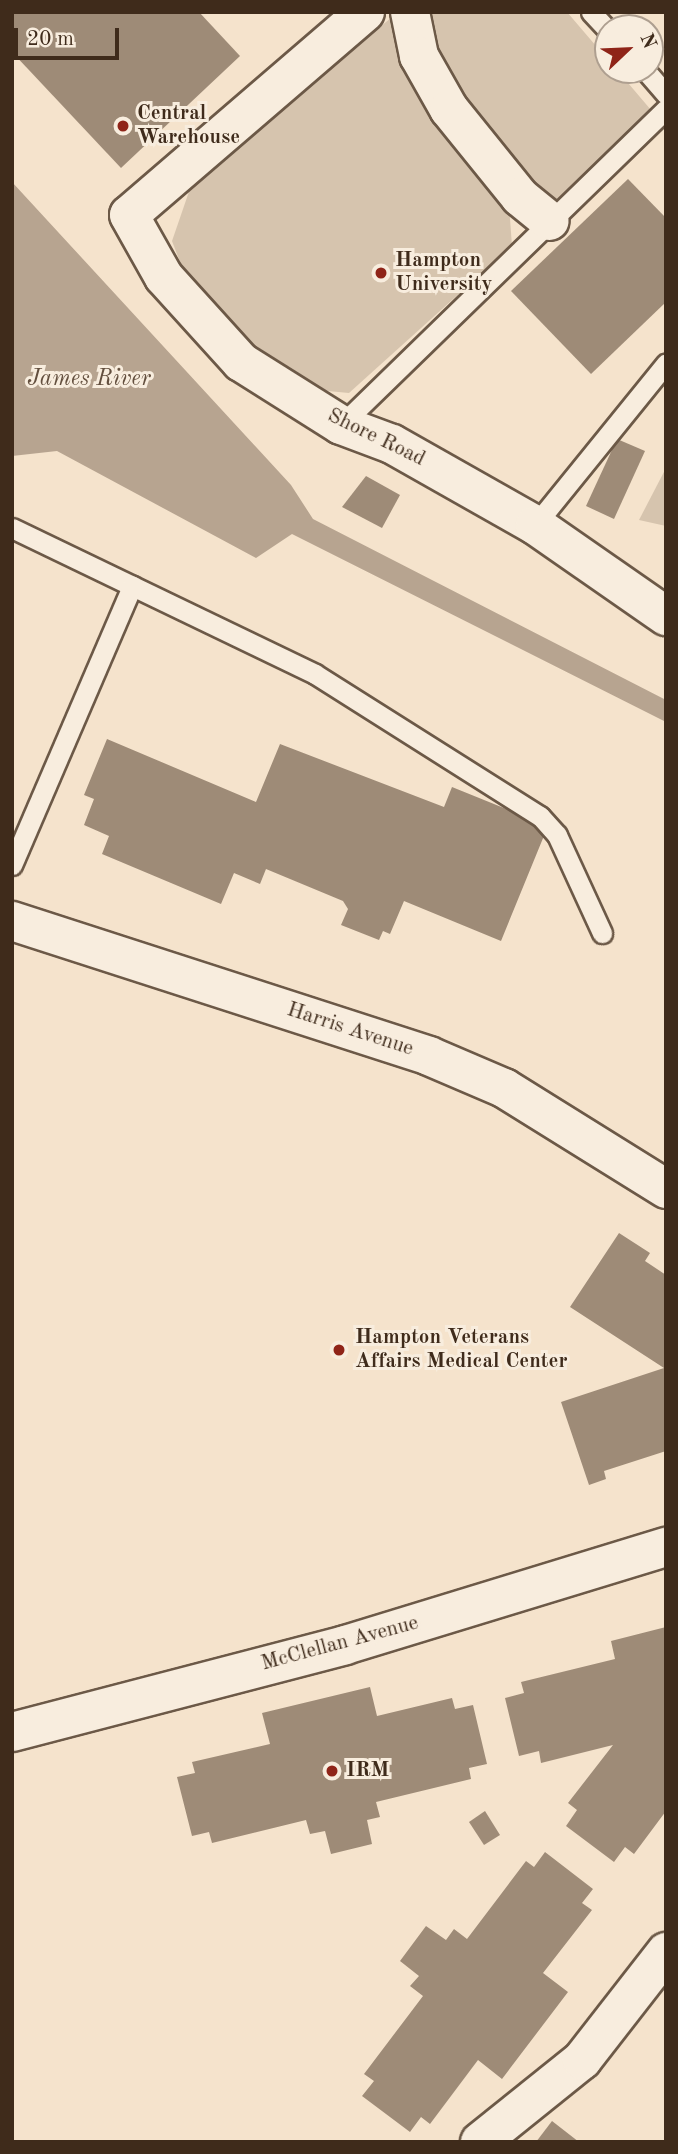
<!DOCTYPE html>
<style>
body{margin:0}
#map{position:relative;width:678px;height:2154px;overflow:hidden;background:#f5e3cc;font-family:"Old Standard TT",serif}
div>[style]{position:absolute}
.green>*{inset:0;background:#d6c4ae}
.water>*{inset:0;background:#b7a490}
.building>*{inset:0;background:#9e8b77}
.roads{filter:drop-shadow(2px 0 #6c5947) drop-shadow(-2px 0 #6c5947) drop-shadow(0 2px #6c5947) drop-shadow(0 -2px #6c5947)}
.service>*{height:19px;margin:-9.5px;padding:0 9.5px;transform-origin:9.5px;border-radius:9.5px;background:#f8edde}
.minor>*{height:38px;margin:-19px;padding:0 19px;transform-origin:19px;border-radius:19px;background:#f8edde}
.dots>*{width:19px;height:19px;translate:-50% -50%;box-sizing:border-box;border:4px solid #f8edde;border-radius:50%}
span{translate:-50% -50%;white-space:nowrap;text-align:center;line-height:1.15;-webkit-text-stroke:6px #f8edde;paint-order:stroke}
.poi-label{font-size:21px;color:#3f2b1b;font-weight:700}
.left{translate:0 -50%;text-align:left}
.street-label{font-size:21px;color:#3f2b1b}
.water-label{font-size:23px;color:#634f3e;font-style:italic}
.frame{position:absolute;inset:0;border:14px solid #3f2b1b;pointer-events:none}
.north{position:absolute;left:594px;top:14px;width:70px;height:70px;box-sizing:border-box;background:#f8edde;border:2px solid #ae9f90;border-radius:50%;rotate:67deg;font-size:19px;font-weight:700;line-height:28px;text-align:center;color:#3f2b1b}
.north::after{content:'';display:block;margin:auto;width:24px;height:32px;background:#8f2418;clip-path:polygon(50% 0,100% 100%,50% 72%,0 100%)}
.scale{position:absolute;left:14px;top:28px;width:105px;height:32px;box-sizing:border-box;border:4px solid #3f2b1b;border-top:0;padding-left:9px;font-size:21px;line-height:24px;white-space:nowrap;color:#3f2b1b;-webkit-text-stroke:5px #f8edde;paint-order:stroke}
</style>
<div id="map">
<div class="green">
<i style="clip-path:polygon(421px 12px,567px 12px,608px 60px,608px 70px,617px 70px,651px 110px,550px 207px,456px 100px)"></i>
<i style="clip-path:polygon(397px 13px,509px 205px,512px 246px,349px 393px,317px 390px,272px 366px,224px 321px,185px 275px,172px 241px,193px 180px)"></i>
<i style="clip-path:polygon(666px 468px,666px 526px,639px 520px)"></i>
</div>
<div class="water">
<i style="clip-path:polygon(12px 182px,291px 485px,313px 519px,666px 700px,666px 722px,292px 534px,256px 558px,57px 451px,12px 456px)"></i>
</div>
<div class="building">
<i style="clip-path:polygon(12px 12px,199px 12px,240px 56px,121px 168px,12px 52px)"></i>
<i style="clip-path:polygon(628px 179px,666px 218px,666px 302px,591px 374px,511px 291px)"></i>
<i style="clip-path:polygon(617px 439px,645px 451px,614px 519px,586px 506px)"></i>
<i style="clip-path:polygon(366px 476px,400px 495px,382px 528px,342px 507px)"></i>
<i style="clip-path:polygon(107px 739px,256px 802px,280px 744px,444px 807px,452px 787px,548px 826px,501px 941px,404px 901px,390px 934px,383px 931px,379px 940px,341px 925px,348px 909px,343px 901px,266px 869px,260px 884px,234px 873px,221px 904px,102px 854px,109px 836px,84px 825px,94px 799px,84px 795px)"></i>
<i style="clip-path:polygon(619px 1233px,650px 1253px,645px 1261px,666px 1275px,666px 1451px,604px 1471px,606px 1479px,589px 1485px,561px 1402px,664px 1368px,570px 1307px)"></i>
<i style="clip-path:polygon(666px 1627px,666px 1811px,634px 1854px,625px 1847px,614px 1862px,566px 1826px,577px 1810px,568px 1803px,613px 1745px,541px 1763px,539px 1751px,519px 1756px,505px 1698px,524px 1693px,521px 1682px,615px 1659px,611px 1641px)"></i>
<i style="clip-path:polygon(370px 1687px,377px 1716px,452px 1698px,455px 1709px,473px 1705px,487px 1764px,469px 1768px,471px 1779px,376px 1802px,380px 1817px,367px 1820px,372px 1844px,331px 1854px,325px 1831px,310px 1834px,306px 1820px,212px 1843px,209px 1832px,192px 1836px,177px 1777px,195px 1773px,192px 1762px,270px 1744px,262px 1713px)"></i>
<i style="clip-path:polygon(485px 1811px,500px 1835px,484px 1845px,469px 1822px)"></i>
<i style="clip-path:polygon(545px 1852px,593px 1889px,582px 1903px,592px 1910px,543px 1973px,568px 1992px,502px 2079px,478px 2060px,430px 2124px,421px 2117px,410px 2132px,362px 2096px,374px 2081px,364px 2074px,423px 1996px,410px 1986px,419px 1976px,400px 1961px,426px 1926px,446px 1940px,454px 1929px,467px 1939px,526px 1861px,534px 1867px)"></i>
<i style="clip-path:polygon(552px 2121px,579px 2142px,536px 2142px)"></i>
</div>
<div class="roads">
<div class="service">
<i style="left:591px;top:12px;width:25px;rotate:47deg"></i>
<i style="left:645px;top:70px;width:32px;rotate:49deg"></i>
<i style="left:341px;top:425px;width:453px;rotate:-44.2deg"></i>
<i style="left:535px;top:525px;width:208px;rotate:-51deg"></i>
<i style="left:12px;top:528px;width:336px;rotate:25.7deg"></i>
<i style="left:315px;top:674px;width:266px;rotate:32.3deg"></i>
<i style="left:540px;top:816px;width:25px;rotate:48deg"></i>
<i style="left:557px;top:835px;width:108px;rotate:65.3deg"></i>
<i style="left:12px;top:865px;width:304px;rotate:-66.7deg"></i>
</div>
<div class="minor">
<i style="left:365px;top:12px;width:311px;rotate:139.3deg"></i>
<i style="left:129px;top:215px;width:71px;rotate:60.6deg"></i>
<i style="left:164px;top:277px;width:115px;rotate:47.8deg"></i>
<i style="left:241px;top:362px;width:118px;rotate:32.2deg"></i>
<i style="left:341px;top:425px;width:54px;rotate:20.4deg"></i>
<i style="left:392px;top:444px;width:164px;rotate:29.5deg"></i>
<i style="left:535px;top:525px;width:160px;rotate:34.8deg"></i>
<i style="left:410px;top:12px;width:45px;rotate:78.4deg"></i>
<i style="left:419px;top:56px;width:61px;rotate:60.5deg"></i>
<i style="left:449px;top:109px;width:113px;rotate:51.1deg"></i>
<i style="left:520px;top:197px;width:38px;rotate:39deg"></i>
<i style="left:12px;top:921px;width:438px;rotate:17.9deg"></i>
<i style="left:429px;top:1056px;width:82px;rotate:23.1deg"></i>
<i style="left:504px;top:1088px;width:191px;rotate:31.9deg"></i>
<i style="left:12px;top:1732px;width:344px;rotate:-14.6deg"></i>
<i style="left:345px;top:1645px;width:336px;rotate:-17deg"></i>
<i style="left:480px;top:2142px;width:131px;rotate:-38.8deg"></i>
<i style="left:582px;top:2060px;width:137px;rotate:-52.1deg"></i>
</div>
</div>
<div class="dots">
<i style="left:123px;top:126px;background:#8f2418"></i>
<i style="left:381px;top:273px;background:#8f2418"></i>
<i style="left:339px;top:1350px;background:#8f2418"></i>
<i style="left:332px;top:1771px;background:#8f2418"></i>
</div>
<div class="poi-label">
<span class="left" style="left:137px;top:126px">Central<br>Warehouse</span>
<span class="left" style="left:395px;top:273px">Hampton<br>University</span>
<span class="left" style="left:355px;top:1350px">Hampton Veterans<br>Affairs Medical Center</span>
<span class="left" style="left:346px;top:1771px">IRM</span>
</div>
<div class="street-label">
<span style="left:376px;top:438px;rotate:26deg">Shore Road</span>
<span style="left:350px;top:1030px;rotate:18deg">Harris Avenue</span>
<span style="left:340px;top:1644px;rotate:-15deg">McClellan Avenue</span>
</div>
<div class="water-label">
<span style="left:89px;top:379px">James River</span>
</div>
<div class="frame"></div>
<div class="north">N</div>
<div class="scale">20 m</div>
</div>
